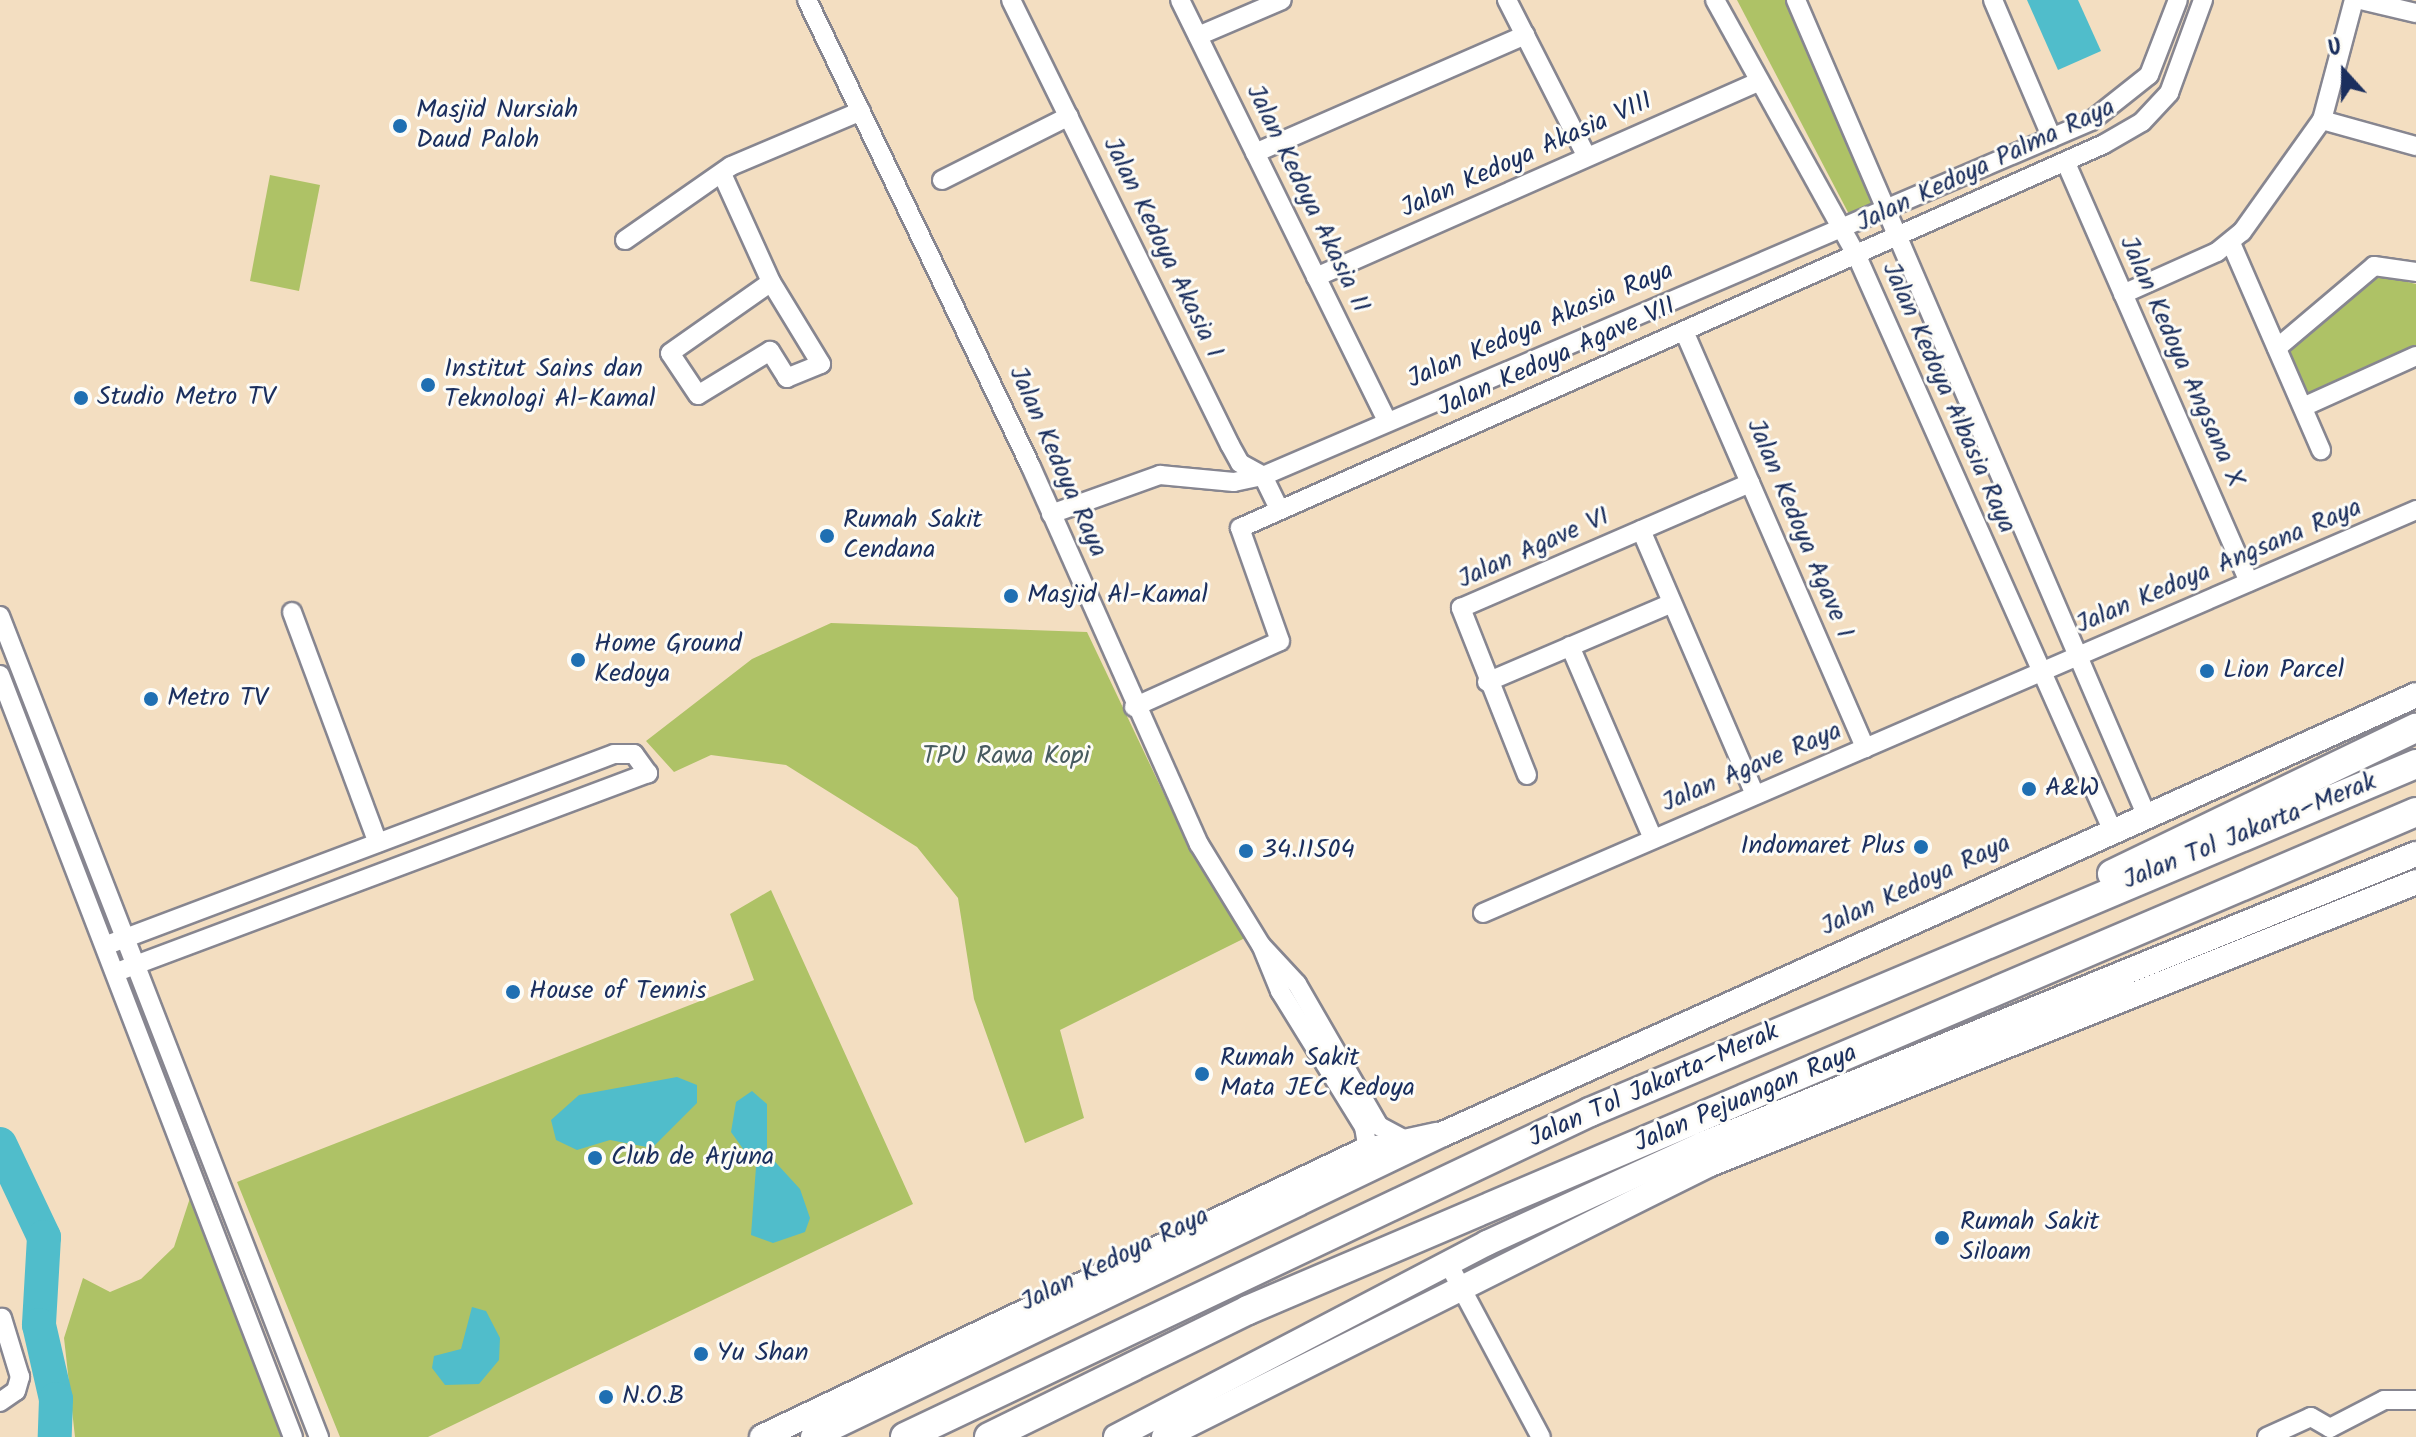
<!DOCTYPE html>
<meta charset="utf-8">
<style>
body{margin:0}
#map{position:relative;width:2416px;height:1437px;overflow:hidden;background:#f3dec1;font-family:Kalam,sans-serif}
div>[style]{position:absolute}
.green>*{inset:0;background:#aec266}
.water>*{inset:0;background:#50bdcb}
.river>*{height:34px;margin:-17px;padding:0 17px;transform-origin:17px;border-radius:17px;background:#50bdcb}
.roads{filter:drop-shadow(2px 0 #878690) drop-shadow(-2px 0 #878690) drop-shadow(0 2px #878690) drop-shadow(0 -2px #878690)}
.minor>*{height:18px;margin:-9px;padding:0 9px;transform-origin:9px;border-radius:9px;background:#fff}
.major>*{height:24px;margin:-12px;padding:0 12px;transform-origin:12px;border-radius:12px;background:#fff}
.highway>*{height:28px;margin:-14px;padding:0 14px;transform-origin:14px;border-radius:14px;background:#fff}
.dots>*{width:22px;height:22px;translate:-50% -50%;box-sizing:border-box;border:4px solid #fdfcf7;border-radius:50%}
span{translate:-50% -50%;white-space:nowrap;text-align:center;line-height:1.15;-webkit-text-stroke:6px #fdfcf7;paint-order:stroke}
.poi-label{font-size:26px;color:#1b2f5e}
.left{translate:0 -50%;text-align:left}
.right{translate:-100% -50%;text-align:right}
.street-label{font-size:26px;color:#1b2f5e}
.park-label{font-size:26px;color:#475b60}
.north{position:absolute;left:2304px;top:32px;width:80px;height:80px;-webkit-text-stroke:6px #fdfcf7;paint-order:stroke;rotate:339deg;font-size:22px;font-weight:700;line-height:32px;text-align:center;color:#1b2f5e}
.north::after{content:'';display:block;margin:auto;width:28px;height:36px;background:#1b2f5e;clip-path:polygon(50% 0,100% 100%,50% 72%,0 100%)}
</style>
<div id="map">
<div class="green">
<i style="clip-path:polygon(1737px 0,1799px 0,1889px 202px,1851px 218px)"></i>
<i style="clip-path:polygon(270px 175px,320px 185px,299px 291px,250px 281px)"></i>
<i style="clip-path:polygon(2365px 272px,2416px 284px,2416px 353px,2304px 399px,2285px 349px)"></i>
<i style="clip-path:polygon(831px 623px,1087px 632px,1174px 815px,1245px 938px,1060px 1030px,1084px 1118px,1025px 1143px,974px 999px,958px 898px,917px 847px,786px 765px,711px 755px,674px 772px,646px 741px,752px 659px)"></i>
<i style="clip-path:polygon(771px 890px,913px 1204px,428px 1437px,340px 1437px,237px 1182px,754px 980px,730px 914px)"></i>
<i style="clip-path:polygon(190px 1198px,281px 1437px,75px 1437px,64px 1338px,83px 1278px,110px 1292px,141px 1279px,174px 1247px)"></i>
</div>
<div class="water">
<i style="clip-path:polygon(2027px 0,2078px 0,2101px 51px,2058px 70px)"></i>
<i style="clip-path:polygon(677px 1077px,697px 1085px,697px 1103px,652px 1148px,610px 1140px,577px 1150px,556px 1140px,551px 1120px,579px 1095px)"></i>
<i style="clip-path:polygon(752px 1091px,767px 1104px,767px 1153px,800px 1189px,810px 1218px,805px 1232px,773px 1243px,751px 1235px,756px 1167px,731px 1132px,736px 1102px)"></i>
<i style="clip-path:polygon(472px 1307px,486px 1311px,500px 1338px,499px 1360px,479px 1384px,445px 1385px,432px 1368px,434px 1356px,461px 1349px)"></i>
</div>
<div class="river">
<i style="left:0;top:1144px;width:103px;rotate:64.7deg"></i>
<i style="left:44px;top:1237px;width:88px;rotate:93.3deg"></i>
<i style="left:39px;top:1325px;width:76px;rotate:77.1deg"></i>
<i style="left:56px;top:1399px;width:38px;rotate:92deg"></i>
</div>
<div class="roads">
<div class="minor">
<i style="left:807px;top:0;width:518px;rotate:64.37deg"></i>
<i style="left:1031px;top:467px;width:413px;rotate:66deg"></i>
<i style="left:1199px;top:844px;width:119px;rotate:58.5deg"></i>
<i style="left:1261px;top:945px;width:53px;rotate:47.3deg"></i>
<i style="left:1297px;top:984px;width:164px;rotate:60deg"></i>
<i style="left:1379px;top:1126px;width:27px;rotate:28deg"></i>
<i style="left:1011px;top:0;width:496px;rotate:63.8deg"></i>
<i style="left:1230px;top:445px;width:21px;rotate:61deg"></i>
<i style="left:1240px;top:463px;width:26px;rotate:29deg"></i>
<i style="left:1263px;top:476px;width:34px;rotate:64deg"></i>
<i style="left:1180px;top:0;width:468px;rotate:63.8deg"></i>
<i style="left:1507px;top:0;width:176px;rotate:63deg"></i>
<i style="left:1715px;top:0;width:291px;rotate:61deg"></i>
<i style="left:1856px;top:254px;width:627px;rotate:66.01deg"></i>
<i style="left:1796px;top:0;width:884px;rotate:66.74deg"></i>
<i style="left:1993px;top:0;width:150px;rotate:66.9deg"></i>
<i style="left:2361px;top:0;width:57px;rotate:13.3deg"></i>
<i style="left:1198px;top:36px;width:91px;rotate:-23.2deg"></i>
<i style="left:2322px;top:120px;width:98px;rotate:15.5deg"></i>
<i style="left:1255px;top:153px;width:295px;rotate:-23.6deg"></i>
<i style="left:2066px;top:163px;width:457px;rotate:66.4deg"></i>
<i style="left:723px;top:176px;width:116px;rotate:65.6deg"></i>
<i style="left:771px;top:282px;width:96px;rotate:58.6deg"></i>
<i style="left:821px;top:364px;width:37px;rotate:158deg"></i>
<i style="left:787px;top:378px;width:32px;rotate:-122deg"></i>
<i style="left:770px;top:351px;width:84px;rotate:148.6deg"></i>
<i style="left:698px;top:395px;width:50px;rotate:-123.7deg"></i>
<i style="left:670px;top:353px;width:123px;rotate:-35.1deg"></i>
<i style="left:942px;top:180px;width:142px;rotate:-26.7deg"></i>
<i style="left:625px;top:240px;width:129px;rotate:-34.9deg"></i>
<i style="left:731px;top:166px;width:141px;rotate:-22.9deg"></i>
<i style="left:2231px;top:243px;width:226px;rotate:66.5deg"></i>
<i style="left:1316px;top:277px;width:483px;rotate:-23.8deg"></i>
<i style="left:2123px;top:294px;width:103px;rotate:-24.1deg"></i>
<i style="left:2217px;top:252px;width:32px;rotate:-39deg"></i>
<i style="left:2242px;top:232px;width:138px;rotate:-54.5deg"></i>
<i style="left:2322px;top:120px;width:124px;rotate:-75.1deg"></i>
<i style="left:1684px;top:331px;width:455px;rotate:66.5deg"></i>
<i style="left:2277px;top:348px;width:127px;rotate:-40.2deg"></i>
<i style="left:2374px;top:266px;width:42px;rotate:8.1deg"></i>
<i style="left:2303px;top:407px;width:124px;rotate:-24.3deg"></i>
<i style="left:1051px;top:514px;width:116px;rotate:-19.7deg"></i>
<i style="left:1160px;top:475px;width:74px;rotate:5.4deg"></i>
<i style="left:1234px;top:482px;width:30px;rotate:-12deg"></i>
<i style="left:1263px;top:476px;width:901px;rotate:-23.21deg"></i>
<i style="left:2091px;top:121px;width:74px;rotate:-38.4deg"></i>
<i style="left:2149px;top:75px;width:80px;rotate:-68.9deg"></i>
<i style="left:1641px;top:530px;width:288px;rotate:66.7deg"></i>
<i style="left:292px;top:612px;width:246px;rotate:69.6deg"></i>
<i style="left:0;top:616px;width:881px;rotate:68.77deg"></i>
<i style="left:1570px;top:646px;width:210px;rotate:66.7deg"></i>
<i style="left:0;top:675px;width:816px;rotate:68.97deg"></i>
<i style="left:1487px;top:682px;width:201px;rotate:-23.1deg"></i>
<i style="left:1134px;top:707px;width:160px;rotate:-24.3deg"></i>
<i style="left:1280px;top:641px;width:120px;rotate:-109.5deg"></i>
<i style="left:1240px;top:528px;width:945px;rotate:-23.96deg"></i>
<i style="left:2104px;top:144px;width:44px;rotate:-30.1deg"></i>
<i style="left:2142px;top:122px;width:40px;rotate:-47deg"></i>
<i style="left:2169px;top:93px;width:99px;rotate:-69.9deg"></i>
<i style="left:1527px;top:775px;width:180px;rotate:-111.6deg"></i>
<i style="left:1461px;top:608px;width:315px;rotate:-23.4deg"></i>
<i style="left:1483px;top:913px;width:1016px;rotate:-23.36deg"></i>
<i style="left:107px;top:945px;width:542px;rotate:-20.64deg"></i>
<i style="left:614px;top:754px;width:20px"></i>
<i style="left:634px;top:754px;width:24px;rotate:54deg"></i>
<i style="left:648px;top:773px;width:567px;rotate:159.46deg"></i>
<i style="left:1262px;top:947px;width:48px;rotate:67.8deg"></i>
<i style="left:1280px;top:991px;width:160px;rotate:58.3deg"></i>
<i style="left:1364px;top:1127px;width:23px;rotate:80deg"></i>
<i style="left:1449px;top:1265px;width:195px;rotate:61.9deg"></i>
<i style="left:0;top:1402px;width:19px;rotate:-35deg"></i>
<i style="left:16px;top:1391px;width:15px;rotate:-74deg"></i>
<i style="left:20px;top:1377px;width:62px;rotate:-107deg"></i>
<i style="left:2267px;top:1437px;width:48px;rotate:-24.4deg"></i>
<i style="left:2311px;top:1417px;width:22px;rotate:30deg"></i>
<i style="left:2330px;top:1428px;width:61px;rotate:-27.4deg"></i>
<i style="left:2384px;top:1400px;width:32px"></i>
</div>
<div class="major">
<i style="left:762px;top:1437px;width:666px;rotate:-25.45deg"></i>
<i style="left:1363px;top:1151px;width:75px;rotate:-12.4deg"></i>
<i style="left:813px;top:1437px;width:699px;rotate:-25.69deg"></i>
<i style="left:1443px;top:1134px;width:1067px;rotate:-24.28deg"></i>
<i style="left:1116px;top:1437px;width:419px;rotate:-27.6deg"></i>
<i style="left:1487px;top:1243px;width:235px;rotate:-24.6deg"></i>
<i style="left:1701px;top:1145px;width:772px;rotate:-22.15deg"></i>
<i style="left:1164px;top:1437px;width:610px;rotate:-26.57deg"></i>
<i style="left:1710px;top:1164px;width:760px;rotate:-21.77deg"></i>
</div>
<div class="highway">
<i style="left:2112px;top:874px;width:337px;rotate:-25.7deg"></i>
<i style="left:905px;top:1437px;width:758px;rotate:-25.38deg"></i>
<i style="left:1590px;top:1112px;width:896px;rotate:-22.85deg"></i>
<i style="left:989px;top:1437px;width:288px;rotate:-26.1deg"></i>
<i style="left:1248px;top:1310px;width:1270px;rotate:-23.09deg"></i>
</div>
</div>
<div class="dots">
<i style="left:400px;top:126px;background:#1f6fb2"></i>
<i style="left:428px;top:385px;background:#1f6fb2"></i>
<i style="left:81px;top:398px;background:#1f6fb2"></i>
<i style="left:827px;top:536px;background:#1f6fb2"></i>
<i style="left:1011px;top:596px;background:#1f6fb2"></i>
<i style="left:578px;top:660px;background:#1f6fb2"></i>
<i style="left:2207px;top:671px;background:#1f6fb2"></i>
<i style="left:151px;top:699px;background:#1f6fb2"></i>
<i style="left:2029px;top:789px;background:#1f6fb2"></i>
<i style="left:1921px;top:847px;background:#1f6fb2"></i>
<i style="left:1246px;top:851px;background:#1f6fb2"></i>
<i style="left:513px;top:992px;background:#1f6fb2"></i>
<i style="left:1202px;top:1074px;background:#1f6fb2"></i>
<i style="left:595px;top:1158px;background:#1f6fb2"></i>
<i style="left:1942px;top:1238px;background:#1f6fb2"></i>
<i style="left:701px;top:1354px;background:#1f6fb2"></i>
<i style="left:606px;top:1397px;background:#1f6fb2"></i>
</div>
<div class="poi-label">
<span class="left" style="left:416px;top:126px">Masjid Nursiah<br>Daud Paloh</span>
<span class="left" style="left:444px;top:385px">Institut Sains dan<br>Teknologi Al-Kamal</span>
<span class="left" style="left:97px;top:398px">Studio Metro TV</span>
<span class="left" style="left:843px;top:536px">Rumah Sakit<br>Cendana</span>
<span class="left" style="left:1027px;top:596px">Masjid Al-Kamal</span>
<span class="left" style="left:594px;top:660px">Home Ground<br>Kedoya</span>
<span class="left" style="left:2223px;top:671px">Lion Parcel</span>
<span class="left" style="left:167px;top:699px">Metro TV</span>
<span class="left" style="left:2045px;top:789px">A&amp;W</span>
<span class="right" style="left:1905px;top:847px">Indomaret Plus</span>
<span class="left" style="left:1262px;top:851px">34.11504</span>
<span class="left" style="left:529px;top:992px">House of Tennis</span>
<span class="left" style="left:1220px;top:1074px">Rumah Sakit<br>Mata JEC Kedoya</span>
<span class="left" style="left:611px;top:1158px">Club de Arjuna</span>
<span class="left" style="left:1960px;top:1238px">Rumah Sakit<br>Siloam</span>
<span class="left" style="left:717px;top:1354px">Yu Shan</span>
<span class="left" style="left:622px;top:1397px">N.O.B</span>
</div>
<div class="street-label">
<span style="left:1527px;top:156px;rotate:-24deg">Jalan Kedoya Akasia VIII</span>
<span style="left:1986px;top:166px;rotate:-25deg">Jalan Kedoya Palma Raya</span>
<span style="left:1307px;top:199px;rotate:64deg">Jalan Kedoya Akasia II</span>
<span style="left:1162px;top:248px;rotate:64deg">Jalan Kedoya Akasia I</span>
<span style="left:1541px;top:326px;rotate:-23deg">Jalan Kedoya Akasia Raya</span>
<span style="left:1557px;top:358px;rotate:-24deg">Jalan Kedoya Agave VII</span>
<span style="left:2181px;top:362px;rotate:66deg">Jalan Kedoya Angsana X</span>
<span style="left:1948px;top:398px;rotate:66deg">Jalan Kedoya Albasia Raya</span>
<span style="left:1057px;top:462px;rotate:66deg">Jalan Kedoya Raya</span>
<span style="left:1799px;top:529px;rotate:67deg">Jalan Kedoya Agave I</span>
<span style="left:1534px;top:549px;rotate:-24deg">Jalan Agave VI</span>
<span style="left:2219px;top:567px;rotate:-23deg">Jalan Kedoya Angsana Raya</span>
<span style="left:1752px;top:768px;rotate:-23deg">Jalan Agave Raya</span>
<span style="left:2250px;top:832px;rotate:-22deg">Jalan Tol Jakarta–Merak</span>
<span style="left:1916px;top:886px;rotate:-25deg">Jalan Kedoya Raya</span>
<span style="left:1654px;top:1086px;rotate:-24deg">Jalan Tol Jakarta–Merak</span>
<span style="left:1746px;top:1099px;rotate:-23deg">Jalan Pejuangan Raya</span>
<span style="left:1115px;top:1260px;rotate:-26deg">Jalan Kedoya Raya</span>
</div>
<div class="park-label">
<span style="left:1006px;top:757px">TPU Rawa Kopi</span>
</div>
<div class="north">U</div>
</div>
